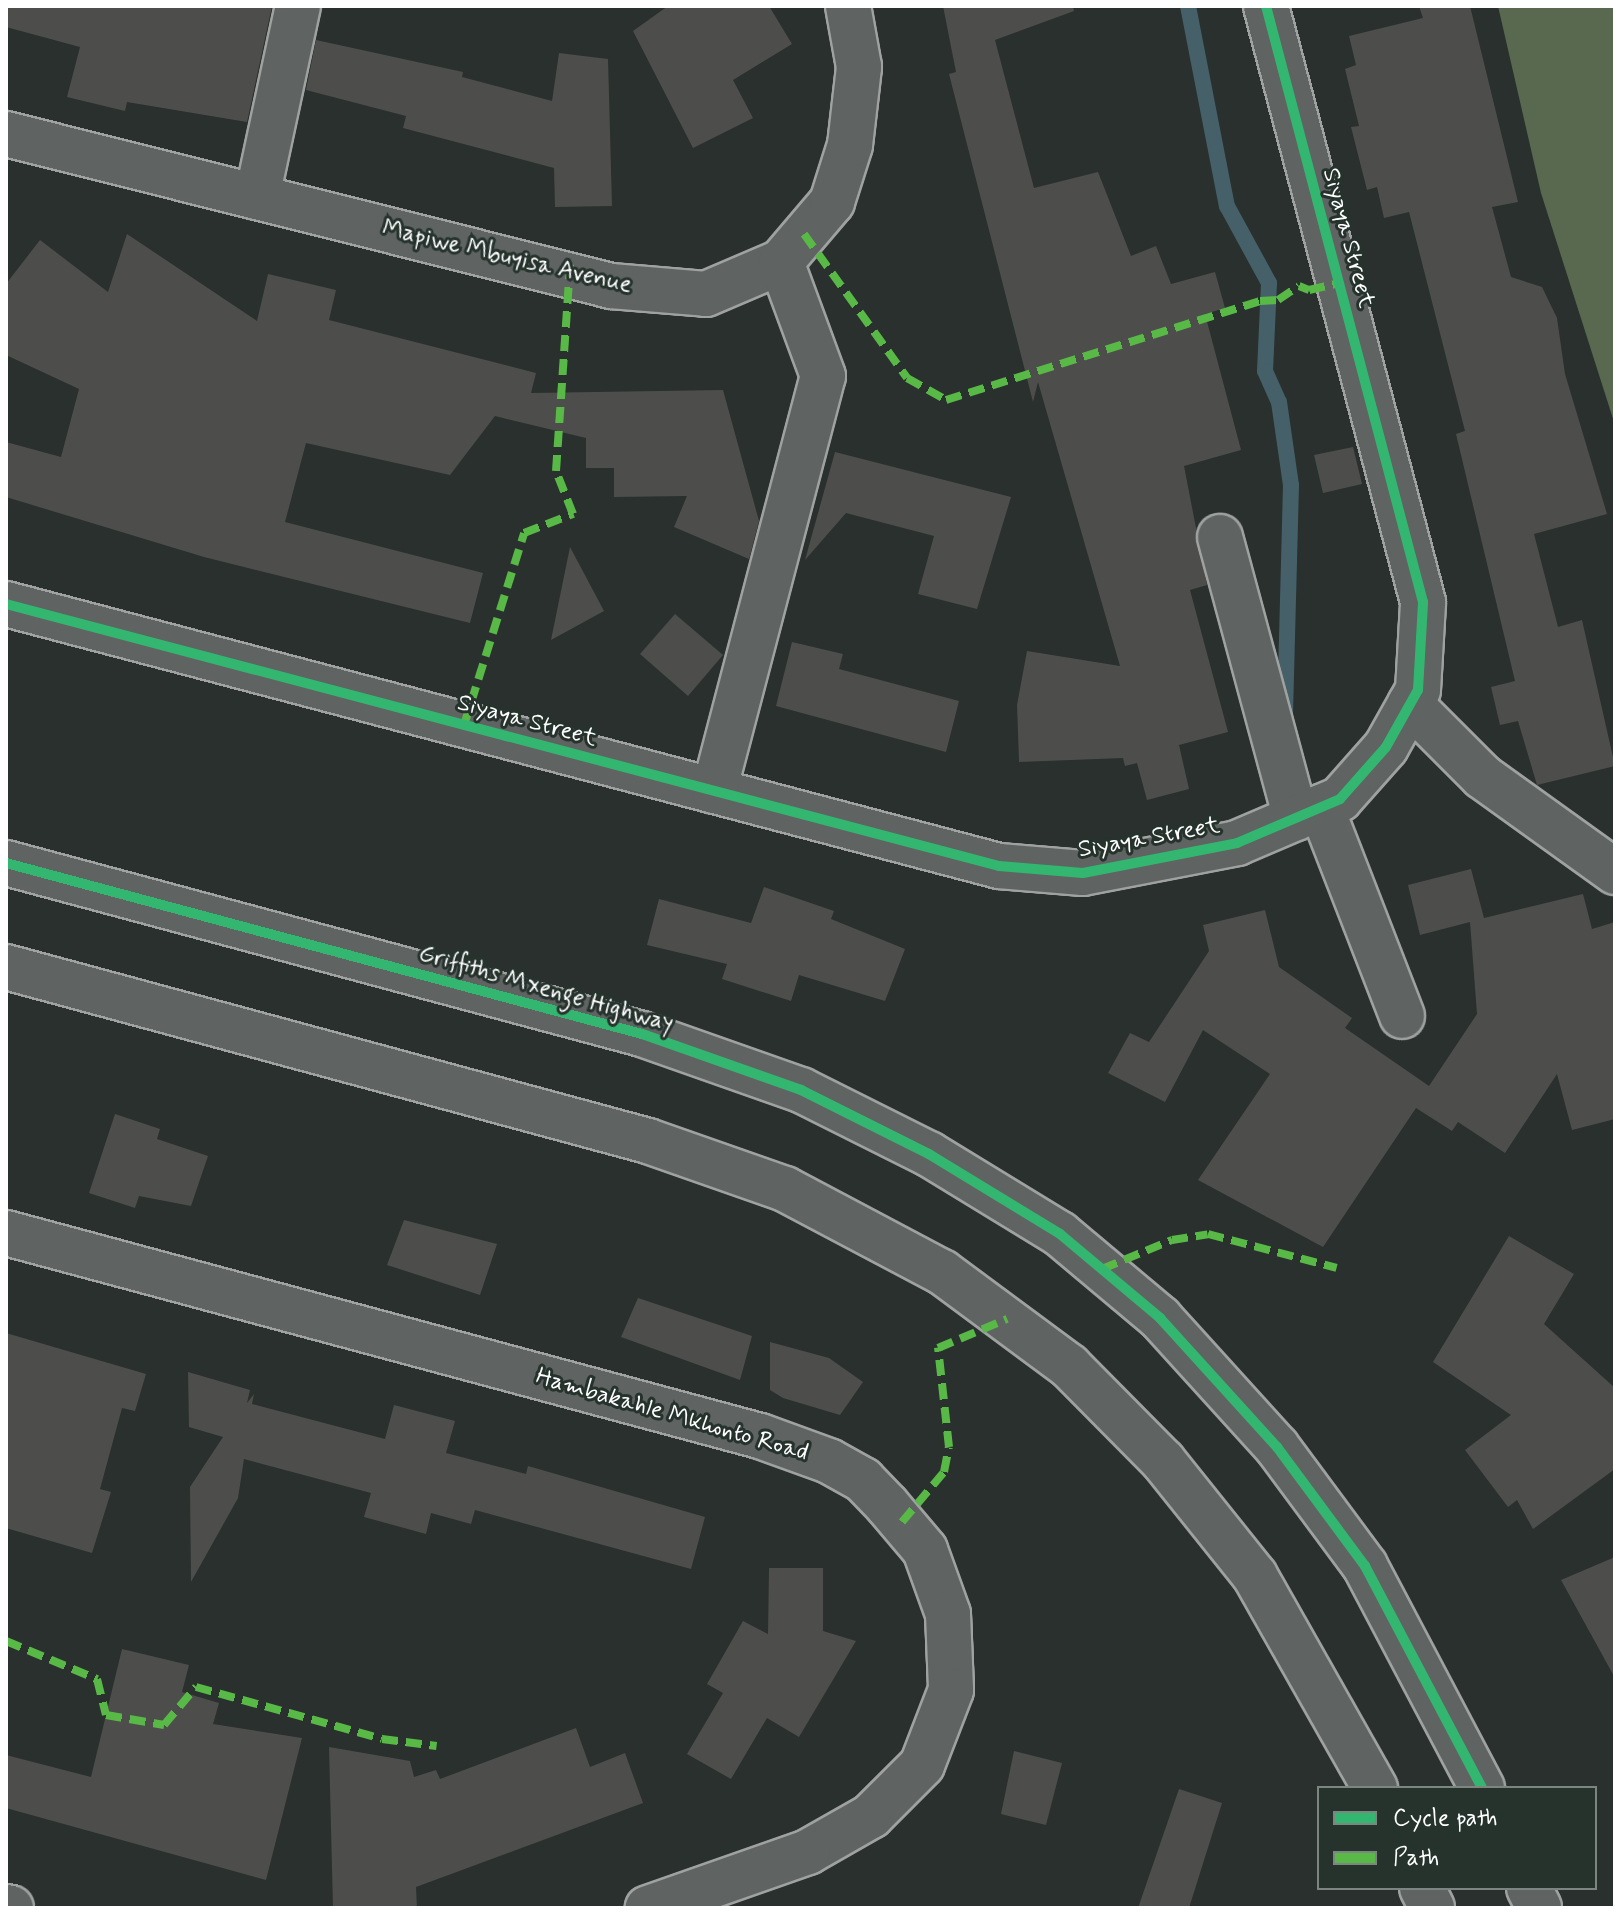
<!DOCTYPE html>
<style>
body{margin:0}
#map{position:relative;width:1621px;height:1914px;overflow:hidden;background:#29302d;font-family:Mynerve,sans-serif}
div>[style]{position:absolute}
.green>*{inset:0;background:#596950}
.stream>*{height:16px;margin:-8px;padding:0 8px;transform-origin:8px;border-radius:8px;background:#456068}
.building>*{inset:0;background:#4d4e4b}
.roads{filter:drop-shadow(2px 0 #9fa2a0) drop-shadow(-2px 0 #9fa2a0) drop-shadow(0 2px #9fa2a0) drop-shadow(0 -2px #9fa2a0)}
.street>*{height:44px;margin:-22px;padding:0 22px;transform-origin:22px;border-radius:22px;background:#5f6362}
.secondary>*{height:44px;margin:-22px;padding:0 22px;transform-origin:22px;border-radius:22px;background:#5f6362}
.quiet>*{height:8px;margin-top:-4px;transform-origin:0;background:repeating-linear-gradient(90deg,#58b947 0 16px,transparent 0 24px)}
.cycleway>*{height:10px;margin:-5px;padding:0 5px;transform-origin:5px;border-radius:5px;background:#33b770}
span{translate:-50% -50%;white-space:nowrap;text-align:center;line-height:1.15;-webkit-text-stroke:6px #26332d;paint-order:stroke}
.street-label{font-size:24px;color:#fff}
.frame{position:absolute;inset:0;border:8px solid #fff;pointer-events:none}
.legend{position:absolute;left:1317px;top:1786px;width:280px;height:104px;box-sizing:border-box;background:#26332d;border:2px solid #7d8581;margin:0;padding:10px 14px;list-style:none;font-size:24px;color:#fff}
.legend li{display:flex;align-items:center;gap:16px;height:40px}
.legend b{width:40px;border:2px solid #7d8581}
</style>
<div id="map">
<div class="green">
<i style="clip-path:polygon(1498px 6px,1615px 6px,1615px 425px,1541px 193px)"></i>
</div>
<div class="stream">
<i style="left:1188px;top:6px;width:204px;rotate:79deg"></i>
<i style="left:1227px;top:206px;width:88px;rotate:61.4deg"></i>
<i style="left:1269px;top:283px;width:88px;rotate:92.6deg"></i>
<i style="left:1265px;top:371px;width:34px;rotate:66deg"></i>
<i style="left:1279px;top:402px;width:84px;rotate:81.8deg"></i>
<i style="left:1291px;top:485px;width:230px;rotate:91.5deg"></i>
</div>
<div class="building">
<i style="clip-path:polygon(6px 6px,272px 6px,247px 122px,127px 102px,125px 111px,67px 97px,80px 47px,6px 27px)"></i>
<i style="clip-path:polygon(668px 6px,769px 6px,792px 44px,733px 80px,753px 118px,693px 148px,633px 31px)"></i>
<i style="clip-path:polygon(943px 6px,1073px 6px,1074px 11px,995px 40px,1034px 188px,1098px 172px,1131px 256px,1156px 246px,1171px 284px,1215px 272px,1225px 308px,1205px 314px,1241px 450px,1184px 466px,1207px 585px,1190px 590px,1228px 732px,1179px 745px,1189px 789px,1147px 800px,1137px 763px,1125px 766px,1123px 758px,1019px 762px,1017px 705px,1027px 651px,1120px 666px,1038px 382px,1033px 402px,949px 74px,956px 72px)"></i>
<i style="clip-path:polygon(1419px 6px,1470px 6px,1518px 202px,1492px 207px,1511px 277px,1542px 287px,1557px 318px,1565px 374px,1607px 514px,1534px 534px,1558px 627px,1582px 620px,1615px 766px,1537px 785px,1518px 721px,1500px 725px,1491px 687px,1515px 681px,1456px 434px,1465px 431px,1409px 212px,1384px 218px,1377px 187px,1367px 190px,1351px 127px,1359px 126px,1345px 69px,1356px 65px,1349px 36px,1423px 18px)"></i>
<i style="clip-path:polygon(316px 40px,463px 72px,462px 77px,552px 101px,559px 53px,608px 59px,612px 206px,555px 207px,554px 168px,403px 128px,406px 116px,306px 90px)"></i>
<i style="clip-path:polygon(127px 234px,257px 321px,268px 274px,336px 290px,329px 320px,536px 373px,531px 393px,723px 390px,759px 521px,749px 559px,674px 527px,687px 496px,614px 497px,614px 468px,586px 468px,586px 438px,495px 416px,450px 475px,306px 443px,285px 522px,483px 573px,470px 623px,204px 557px,6px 497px,6px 442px,61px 457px,79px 389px,6px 355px,6px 284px,40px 240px,108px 292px)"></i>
<i style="clip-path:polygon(1353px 447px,1362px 484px,1323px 493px,1314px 455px)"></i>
<i style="clip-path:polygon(835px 452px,1011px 497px,977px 609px,918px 594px,934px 536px,846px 513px,805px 560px)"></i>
<i style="clip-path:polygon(570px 547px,604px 611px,551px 640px)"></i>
<i style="clip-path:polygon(675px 614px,723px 655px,688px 696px,640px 654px)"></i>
<i style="clip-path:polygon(792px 642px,843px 654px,839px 669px,959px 701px,946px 752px,776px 706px)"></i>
<i style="clip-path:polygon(1471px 869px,1484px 918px,1583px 894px,1592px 929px,1615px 922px,1615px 1119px,1572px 1130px,1557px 1074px,1505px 1153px,1458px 1122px,1452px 1131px,1416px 1108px,1323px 1247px,1198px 1180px,1270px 1074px,1203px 1030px,1165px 1102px,1108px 1073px,1130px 1033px,1149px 1042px,1209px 951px,1203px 925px,1265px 910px,1279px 967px,1352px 1018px,1345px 1028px,1429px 1086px,1477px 1014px,1470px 922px,1420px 935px,1408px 885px)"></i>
<i style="clip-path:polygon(764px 887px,834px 911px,831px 919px,905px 949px,885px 1001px,799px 975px,791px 1001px,722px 979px,727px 964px,647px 945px,659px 899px,751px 923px)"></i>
<i style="clip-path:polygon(115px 1114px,160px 1129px,157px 1139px,208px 1156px,191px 1206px,139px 1196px,135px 1208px,89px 1193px)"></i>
<i style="clip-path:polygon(404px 1220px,497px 1244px,480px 1295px,387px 1265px)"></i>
<i style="clip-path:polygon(1509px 1236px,1574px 1274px,1544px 1324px,1615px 1388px,1615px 1469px,1533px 1529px,1517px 1500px,1508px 1507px,1465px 1450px,1511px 1415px,1433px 1362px)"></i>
<i style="clip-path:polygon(638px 1298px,752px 1336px,740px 1380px,621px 1337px)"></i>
<i style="clip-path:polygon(6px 1333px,146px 1374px,135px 1411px,122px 1408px,100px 1489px,111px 1492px,92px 1553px,6px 1528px)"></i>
<i style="clip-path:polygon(770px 1342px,829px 1358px,863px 1382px,840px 1415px,783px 1398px,770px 1390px)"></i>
<i style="clip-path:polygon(188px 1372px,250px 1390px,247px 1403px,254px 1394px,252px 1404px,385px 1439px,394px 1405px,455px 1421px,446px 1453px,526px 1474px,528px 1466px,705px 1517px,691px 1569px,475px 1510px,471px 1524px,431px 1513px,426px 1534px,364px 1517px,371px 1493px,244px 1459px,238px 1498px,191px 1582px,190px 1487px,223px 1437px,189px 1427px)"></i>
<i style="clip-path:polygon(1615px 1557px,1615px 1678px,1561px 1580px)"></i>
<i style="clip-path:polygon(769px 1568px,823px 1568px,823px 1631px,856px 1641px,799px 1737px,767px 1718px,731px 1779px,687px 1754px,723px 1693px,707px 1684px,743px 1621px,768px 1634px)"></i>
<i style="clip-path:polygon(122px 1649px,189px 1665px,182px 1692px,219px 1703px,213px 1724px,302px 1738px,266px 1880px,6px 1808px,6px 1755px,91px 1777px)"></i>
<i style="clip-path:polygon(576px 1728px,590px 1767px,625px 1753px,643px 1803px,416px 1887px,417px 1908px,333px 1908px,329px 1747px,410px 1761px,414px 1777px,436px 1770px,440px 1779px)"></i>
<i style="clip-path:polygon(1014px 1751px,1062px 1763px,1046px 1825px,1001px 1814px)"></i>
<i style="clip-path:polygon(1179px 1789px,1222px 1803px,1189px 1908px,1138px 1908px)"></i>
</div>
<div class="roads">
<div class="street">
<i style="left:6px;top:134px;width:624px;rotate:14.1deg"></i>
<i style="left:611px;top:286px;width:95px;rotate:4.8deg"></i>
<i style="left:706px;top:294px;width:82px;rotate:-23.1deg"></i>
<i style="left:781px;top:262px;width:79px;rotate:-49.6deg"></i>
<i style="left:832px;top:202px;width:60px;rotate:-72.5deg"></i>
<i style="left:850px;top:145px;width:79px;rotate:-83.4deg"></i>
<i style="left:859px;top:67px;width:62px;rotate:-100.2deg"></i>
<i style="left:257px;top:197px;width:195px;rotate:-77.9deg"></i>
<i style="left:1220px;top:537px;width:291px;rotate:74.9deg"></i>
<i style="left:6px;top:604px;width:1027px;rotate:14.78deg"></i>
<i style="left:999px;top:866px;width:84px;rotate:4.8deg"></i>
<i style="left:1083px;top:873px;width:157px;rotate:-11deg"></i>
<i style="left:1237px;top:843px;width:112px;rotate:-23.1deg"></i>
<i style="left:1340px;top:799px;width:69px;rotate:-48.5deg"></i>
<i style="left:1386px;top:747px;width:65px;rotate:-60.7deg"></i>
<i style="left:1418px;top:690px;width:88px;rotate:-86.7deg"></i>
<i style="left:1423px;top:602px;width:616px;rotate:-104.76deg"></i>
<i style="left:1410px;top:704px;width:103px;rotate:45deg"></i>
<i style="left:1483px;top:777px;width:163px;rotate:35.7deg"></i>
<i style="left:714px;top:791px;width:429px;rotate:-75.3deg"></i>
<i style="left:823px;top:376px;width:121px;rotate:-110.2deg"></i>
<i style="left:1321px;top:807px;width:224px;rotate:68.8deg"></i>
<i style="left:6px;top:1233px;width:781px;rotate:15.07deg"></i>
<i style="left:760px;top:1436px;width:73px;rotate:19.9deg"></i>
<i style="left:829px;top:1461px;width:39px;rotate:29deg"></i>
<i style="left:863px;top:1480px;width:35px;rotate:46deg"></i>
<i style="left:887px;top:1505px;width:59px;rotate:49.8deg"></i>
<i style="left:925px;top:1550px;width:68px;rotate:70.2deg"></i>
<i style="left:948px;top:1614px;width:76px;rotate:87.7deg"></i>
<i style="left:951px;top:1690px;width:80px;rotate:111.1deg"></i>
<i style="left:922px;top:1765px;width:72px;rotate:135deg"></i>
<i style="left:871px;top:1816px;width:73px;rotate:150.3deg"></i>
<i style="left:808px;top:1852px;width:170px;rotate:160.7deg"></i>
<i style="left:6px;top:1907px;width:5px;rotate:11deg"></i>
</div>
<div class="secondary">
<i style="left:6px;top:863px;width:659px;rotate:15.05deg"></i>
<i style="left:642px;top:1034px;width:169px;rotate:19.4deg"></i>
<i style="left:801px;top:1090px;width:143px;rotate:26.6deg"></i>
<i style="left:929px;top:1154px;width:153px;rotate:31.4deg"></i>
<i style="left:1060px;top:1234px;width:131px;rotate:40deg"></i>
<i style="left:1160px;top:1318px;width:174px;rotate:47.8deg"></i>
<i style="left:1277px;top:1447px;width:148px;rotate:53.5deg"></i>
<i style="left:1365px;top:1566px;width:251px;rotate:62.2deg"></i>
<i style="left:6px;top:967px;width:665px;rotate:15.16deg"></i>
<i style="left:648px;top:1141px;width:145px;rotate:19.3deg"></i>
<i style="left:785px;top:1189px;width:178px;rotate:27.9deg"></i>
<i style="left:942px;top:1272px;width:158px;rotate:36.5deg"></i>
<i style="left:1069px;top:1366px;width:134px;rotate:45.3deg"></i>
<i style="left:1163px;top:1461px;width:147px;rotate:51.3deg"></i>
<i style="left:1255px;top:1576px;width:244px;rotate:60.5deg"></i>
<i style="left:1422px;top:1888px;width:22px;rotate:63deg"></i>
<i style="left:1529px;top:1888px;width:22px;rotate:63deg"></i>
</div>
</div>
<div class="quiet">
<i style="left:804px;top:234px;width:177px;rotate:54.4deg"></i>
<i style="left:907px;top:378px;width:45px;rotate:29.4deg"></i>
<i style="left:946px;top:400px;width:329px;rotate:-17.5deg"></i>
<i style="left:1260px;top:301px;width:18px;rotate:-3deg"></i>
<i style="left:1278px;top:300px;width:25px;rotate:-34deg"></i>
<i style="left:1299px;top:286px;width:11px;rotate:22deg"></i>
<i style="left:1309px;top:290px;width:31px;rotate:-13deg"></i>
<i style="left:464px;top:725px;width:201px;rotate:-72.6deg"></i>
<i style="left:524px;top:533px;width:53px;rotate:-21.2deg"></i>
<i style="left:573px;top:514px;width:46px;rotate:-111.6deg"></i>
<i style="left:556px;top:471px;width:207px;rotate:-86.1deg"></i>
<i style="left:1102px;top:1269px;width:76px;rotate:-22.5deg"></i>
<i style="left:1172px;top:1240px;width:36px;rotate:-9deg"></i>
<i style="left:1208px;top:1234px;width:133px;rotate:14.8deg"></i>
<i style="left:902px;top:1522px;width:65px;rotate:-50deg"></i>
<i style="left:944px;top:1472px;width:25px;rotate:-79deg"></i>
<i style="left:949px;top:1447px;width:100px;rotate:-96.3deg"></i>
<i style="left:938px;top:1348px;width:75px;rotate:-22.8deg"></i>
<i style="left:6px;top:1641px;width:99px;rotate:22.7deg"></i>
<i style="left:97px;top:1679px;width:37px;rotate:76deg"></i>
<i style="left:106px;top:1715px;width:59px;rotate:9.8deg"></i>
<i style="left:164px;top:1725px;width:50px;rotate:-49.9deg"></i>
<i style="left:196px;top:1687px;width:193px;rotate:15.6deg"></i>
<i style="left:382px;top:1739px;width:55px;rotate:7.3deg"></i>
</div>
<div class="cycleway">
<i style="left:6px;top:604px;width:1027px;rotate:14.78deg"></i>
<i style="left:999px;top:866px;width:84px;rotate:4.8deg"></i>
<i style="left:1083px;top:873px;width:157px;rotate:-11deg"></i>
<i style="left:1237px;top:843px;width:112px;rotate:-23.1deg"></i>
<i style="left:1340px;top:799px;width:69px;rotate:-48.5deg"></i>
<i style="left:1386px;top:747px;width:65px;rotate:-60.7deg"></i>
<i style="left:1418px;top:690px;width:88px;rotate:-86.7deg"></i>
<i style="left:1423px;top:602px;width:616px;rotate:-104.76deg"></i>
<i style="left:6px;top:863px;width:659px;rotate:15.05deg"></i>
<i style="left:642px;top:1034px;width:169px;rotate:19.4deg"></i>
<i style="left:801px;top:1090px;width:143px;rotate:26.6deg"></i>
<i style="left:929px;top:1154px;width:153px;rotate:31.4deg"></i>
<i style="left:1060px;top:1234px;width:131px;rotate:40deg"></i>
<i style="left:1160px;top:1318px;width:174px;rotate:47.8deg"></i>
<i style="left:1277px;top:1447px;width:148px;rotate:53.5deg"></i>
<i style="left:1365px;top:1566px;width:251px;rotate:62.2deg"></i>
</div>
<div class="street-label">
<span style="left:1348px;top:238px;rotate:75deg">Siyaya Street</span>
<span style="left:507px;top:257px;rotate:13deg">Mapiwe Mbuyisa Avenue</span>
<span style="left:527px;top:721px;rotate:15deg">Siyaya Street</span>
<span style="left:1149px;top:838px;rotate:-10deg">Siyaya Street</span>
<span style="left:546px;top:989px;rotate:16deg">Griffiths Mxenge Highway</span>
<span style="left:672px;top:1415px;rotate:16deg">Hambakahle Mkhonto Road</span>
</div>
<div class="frame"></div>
<ul class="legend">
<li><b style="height:10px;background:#33b770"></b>Cycle path</li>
<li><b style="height:10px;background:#58b947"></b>Path</li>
</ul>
</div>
